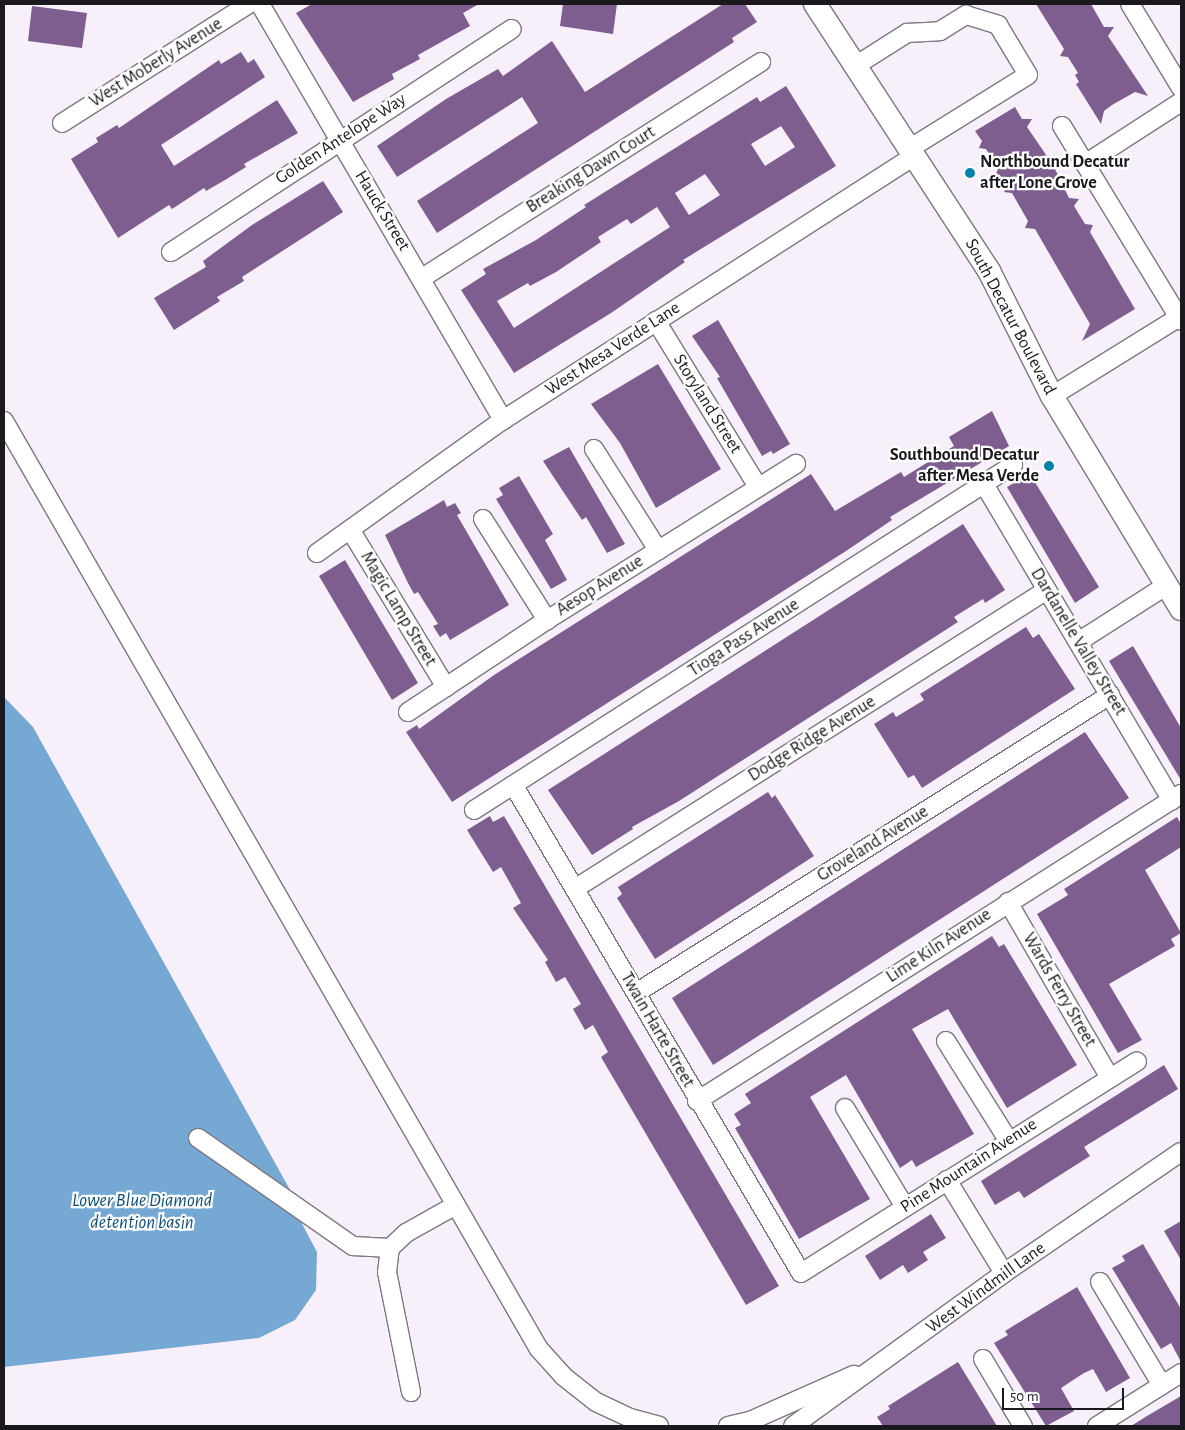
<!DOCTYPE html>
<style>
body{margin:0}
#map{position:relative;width:1185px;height:1430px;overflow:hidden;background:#f7f0fb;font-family:"Alegreya Sans",sans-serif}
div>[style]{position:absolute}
.water>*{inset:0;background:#75a9d4}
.building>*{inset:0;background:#7e5e8f}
.roads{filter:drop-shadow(1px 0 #7c7780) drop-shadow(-1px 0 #7c7780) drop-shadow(0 1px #7c7780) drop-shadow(0 -1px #7c7780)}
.minor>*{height:18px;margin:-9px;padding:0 9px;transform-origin:9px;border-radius:9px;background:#fff}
.major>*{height:22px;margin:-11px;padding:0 11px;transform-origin:11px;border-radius:11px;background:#fff}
.dots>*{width:14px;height:14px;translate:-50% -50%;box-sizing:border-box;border:2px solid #fff;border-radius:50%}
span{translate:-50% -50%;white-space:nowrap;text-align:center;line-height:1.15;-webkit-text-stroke:4.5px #fff;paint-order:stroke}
.street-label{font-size:18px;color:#1b191d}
.poi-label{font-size:18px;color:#1b191d;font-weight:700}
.left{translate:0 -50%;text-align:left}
.right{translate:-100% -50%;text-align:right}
.water-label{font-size:19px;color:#114e77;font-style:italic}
.frame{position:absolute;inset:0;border:5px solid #1b191d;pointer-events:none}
.scale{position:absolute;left:1002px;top:1388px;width:122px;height:22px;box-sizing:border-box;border:2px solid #1b191d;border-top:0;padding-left:6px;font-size:15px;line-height:18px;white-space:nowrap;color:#1b191d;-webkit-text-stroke:4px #fff;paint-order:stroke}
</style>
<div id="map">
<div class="water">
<i style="clip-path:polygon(4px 697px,33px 727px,294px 1197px,299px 1218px,317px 1252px,316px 1290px,295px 1320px,259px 1338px,4px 1367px)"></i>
</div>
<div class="building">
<i style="clip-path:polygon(312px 4px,479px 4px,463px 13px,470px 26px,418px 55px,420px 59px,392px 74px,394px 79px,353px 102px,296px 13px)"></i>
<i style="clip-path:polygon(563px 4px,617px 4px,613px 34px,560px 26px)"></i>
<i style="clip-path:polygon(723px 4px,745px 4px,757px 22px,732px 38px,734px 42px,437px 233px,417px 201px,538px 123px,522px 97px,397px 177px,377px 146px,446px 99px,498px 69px,503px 76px,552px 41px,585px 92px)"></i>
<i style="clip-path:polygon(1036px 4px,1091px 4px,1104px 27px,1114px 27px,1108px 36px,1148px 96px,1135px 92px,1112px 105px,1104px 111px,1101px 124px,1076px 84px,1079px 82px,1075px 75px,1078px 73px,1068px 57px,1060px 56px,1064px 49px)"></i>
<i style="clip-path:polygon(32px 6px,87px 13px,82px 48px,28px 41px)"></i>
<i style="clip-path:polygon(241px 52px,248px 63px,254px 59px,265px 77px,161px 145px,174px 166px,277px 100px,298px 133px,244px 164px,246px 167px,225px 180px,206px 191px,204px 188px,172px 209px,169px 205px,118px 238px,71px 159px,98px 142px,96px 138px,117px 125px,119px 128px,219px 60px,221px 64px)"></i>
<i style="clip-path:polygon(evenodd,786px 86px,836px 166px,683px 260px,685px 262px,611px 313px,514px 373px,461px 290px,486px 274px,483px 269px,536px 240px,586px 207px,584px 205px,757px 97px,760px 102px,786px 86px,781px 126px,795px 147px,765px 166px,751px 144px,781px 126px,786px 86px,705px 174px,720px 195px,689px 215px,675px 193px,705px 174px,786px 86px,657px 207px,670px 227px,514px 328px,497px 301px,528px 283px,530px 286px,556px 272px,601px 242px,598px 237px,627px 219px,631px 224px,657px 207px)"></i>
<i style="clip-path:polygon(1015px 107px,1022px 119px,1032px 119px,1027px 127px,1053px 165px,1069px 198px,1079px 199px,1074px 206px,1085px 224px,1093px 225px,1090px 232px,1135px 309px,1082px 341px,1090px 324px,1035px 229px,1025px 228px,1028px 221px,1012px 193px,1004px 192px,1011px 178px,995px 176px,998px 169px,986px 149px,979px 148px,982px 141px,975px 131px)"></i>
<i style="clip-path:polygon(323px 181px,343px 212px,242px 277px,244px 281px,217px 297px,220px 301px,174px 330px,154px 298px,206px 267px,203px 261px,252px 225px)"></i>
<i style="clip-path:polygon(718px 320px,790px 444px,773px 454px,771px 451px,762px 456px,717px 378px,720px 377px,692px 336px)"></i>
<i style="clip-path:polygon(658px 364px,721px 469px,656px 508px,620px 443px,591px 404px)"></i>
<i style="clip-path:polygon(992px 411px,1009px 446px,890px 517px,892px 520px,846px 551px,452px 802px,406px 732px,417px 725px,419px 729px,494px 675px,811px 474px,835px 511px,901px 472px,904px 477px,954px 446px,949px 437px)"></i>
<i style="clip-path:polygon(569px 447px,625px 544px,607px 553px,586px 517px,582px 520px,543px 461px)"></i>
<i style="clip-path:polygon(1030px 474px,1099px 587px,1075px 603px,1007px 487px)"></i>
<i style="clip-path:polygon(519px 476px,553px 534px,545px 540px,567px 580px,551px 589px,496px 499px,503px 495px,499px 488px)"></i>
<i style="clip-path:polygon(444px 500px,447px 507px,455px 503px,461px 513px,457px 515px,509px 605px,450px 640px,446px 633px,440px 637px,433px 626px,438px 624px,418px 592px,414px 594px,408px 583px,385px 535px)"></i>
<i style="clip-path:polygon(963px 524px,1005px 590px,985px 603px,983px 599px,954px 617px,958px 622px,679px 801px,632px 827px,633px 829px,592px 855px,548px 790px)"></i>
<i style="clip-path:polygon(345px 560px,418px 683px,392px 700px,319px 576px)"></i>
<i style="clip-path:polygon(1026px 627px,1033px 638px,1039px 634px,1075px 689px,922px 788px,914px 775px,908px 778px,874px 724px,893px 712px,896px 717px,924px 700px,920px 694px)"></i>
<i style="clip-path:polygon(1133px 646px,1181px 728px,1181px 780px,1109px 661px)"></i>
<i style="clip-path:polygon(1085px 732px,1129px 798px,713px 1065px,672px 998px)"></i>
<i style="clip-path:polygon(768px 792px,772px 798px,775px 795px,814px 856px,655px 959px,617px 898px,622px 894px,618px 887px)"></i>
<i style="clip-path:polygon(490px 816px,493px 822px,504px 816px,779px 1286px,746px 1305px,601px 1057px,608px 1052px,593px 1025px,585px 1030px,573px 1009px,581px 1004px,565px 977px,556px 982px,545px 962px,548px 960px,513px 908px,521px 903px,501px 867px,493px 872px,467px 830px)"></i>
<i style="clip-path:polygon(1177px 817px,1181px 824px,1181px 847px,1145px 870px,1181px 933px,1171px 939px,1175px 946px,1109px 984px,1142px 1040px,1118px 1053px,1037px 914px,1068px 895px,1064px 889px)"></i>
<i style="clip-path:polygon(992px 936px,999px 947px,1004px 944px,1077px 1065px,1007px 1108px,948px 1009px,912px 1029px,974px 1134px,916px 1167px,912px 1160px,900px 1168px,846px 1075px,810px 1097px,870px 1199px,799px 1239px,735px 1128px,741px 1125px,734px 1114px,751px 1103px,745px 1094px)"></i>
<i style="clip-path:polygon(1164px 1065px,1178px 1089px,1084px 1147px,1090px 1156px,1024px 1198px,1019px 1191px,995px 1205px,981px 1181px)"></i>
<i style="clip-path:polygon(931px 1214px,946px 1238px,923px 1252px,928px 1260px,908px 1273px,903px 1265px,880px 1280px,865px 1256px)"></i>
<i style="clip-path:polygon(1181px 1221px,1181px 1260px,1164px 1231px)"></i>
<i style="clip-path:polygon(1143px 1244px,1181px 1309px,1181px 1362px,1171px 1343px,1161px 1349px,1112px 1268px,1125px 1261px,1122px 1256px)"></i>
<i style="clip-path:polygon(1077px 1287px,1130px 1378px,1106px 1392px,1093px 1369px,1084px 1373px,1061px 1388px,1074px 1411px,1046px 1426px,994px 1343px,1008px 1335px,1005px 1331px)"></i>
<i style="clip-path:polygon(958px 1362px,997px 1426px,883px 1426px,877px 1417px,890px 1409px,888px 1406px)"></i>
<i style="clip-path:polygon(1181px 1396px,1181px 1426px,1131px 1426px,1147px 1416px)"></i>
</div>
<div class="roads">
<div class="minor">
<i style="left:260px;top:4px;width:482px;rotate:59.7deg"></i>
<i style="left:1130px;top:4px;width:98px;rotate:58.7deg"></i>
<i style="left:855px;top:66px;width:62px;rotate:-32.4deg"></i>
<i style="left:907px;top:33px;width:33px;rotate:-3deg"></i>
<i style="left:940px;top:31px;width:31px;rotate:-32deg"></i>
<i style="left:966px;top:15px;width:34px;rotate:17deg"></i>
<i style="left:998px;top:25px;width:58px;rotate:59deg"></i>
<i style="left:1028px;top:75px;width:140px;rotate:148.1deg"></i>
<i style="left:62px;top:123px;width:222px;rotate:-32.5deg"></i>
<i style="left:1062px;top:126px;width:228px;rotate:58.6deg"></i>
<i style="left:1085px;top:164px;width:114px;rotate:-32.9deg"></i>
<i style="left:171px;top:252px;width:407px;rotate:-33.2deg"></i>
<i style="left:422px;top:278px;width:402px;rotate:-32.5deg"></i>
<i style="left:656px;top:321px;width:195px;rotate:58.4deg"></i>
<i style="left:1052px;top:396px;width:152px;rotate:-31.8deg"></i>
<i style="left:4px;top:421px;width:1071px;rotate:60.04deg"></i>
<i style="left:539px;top:1349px;width:36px;rotate:48deg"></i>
<i style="left:563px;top:1376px;width:42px;rotate:38.2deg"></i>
<i style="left:596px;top:1402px;width:38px;rotate:25deg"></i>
<i style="left:630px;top:1418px;width:30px;rotate:15deg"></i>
<i style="left:594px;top:449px;width:120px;rotate:57.6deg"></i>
<i style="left:984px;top:484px;width:368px;rotate:59.3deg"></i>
<i style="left:483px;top:519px;width:120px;rotate:57.6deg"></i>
<i style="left:351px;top:531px;width:183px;rotate:58.7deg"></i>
<i style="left:317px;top:553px;width:229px;rotate:-35.6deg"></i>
<i style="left:503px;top:420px;width:490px;rotate:-32.7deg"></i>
<i style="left:1078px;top:642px;width:106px;rotate:-32.6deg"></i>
<i style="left:408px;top:712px;width:167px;rotate:-33.5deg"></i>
<i style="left:547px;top:620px;width:294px;rotate:-32.1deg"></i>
<i style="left:514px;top:786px;width:565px;rotate:59.49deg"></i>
<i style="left:801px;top:1273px;width:397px;rotate:-32.2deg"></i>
<i style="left:474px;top:810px;width:640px;rotate:-32.62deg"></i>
<i style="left:576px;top:888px;width:557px;rotate:-32.32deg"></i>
<i style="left:1008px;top:902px;width:203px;rotate:59.9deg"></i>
<i style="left:636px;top:993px;width:560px;rotate:-32.16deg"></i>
<i style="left:946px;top:1041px;width:117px;rotate:57.9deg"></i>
<i style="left:697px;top:1101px;width:573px;rotate:-32.39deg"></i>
<i style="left:845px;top:1108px;width:116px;rotate:58.8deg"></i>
<i style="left:198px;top:1138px;width:189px;rotate:34.9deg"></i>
<i style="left:353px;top:1246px;width:37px;rotate:3deg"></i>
<i style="left:947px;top:1180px;width:109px;rotate:58.5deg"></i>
<i style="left:1100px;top:1282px;width:120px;rotate:59deg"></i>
<i style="left:983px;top:1359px;width:78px;rotate:59.2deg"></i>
<i style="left:411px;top:1392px;width:122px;rotate:-101.3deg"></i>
<i style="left:387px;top:1272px;width:24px;rotate:-83deg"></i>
<i style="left:390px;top:1248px;width:22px;rotate:-43deg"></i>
<i style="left:406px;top:1233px;width:57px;rotate:-29.2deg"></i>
<i style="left:728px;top:1426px;width:23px;rotate:-13deg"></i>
<i style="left:750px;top:1421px;width:114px;rotate:-23.9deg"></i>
<i style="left:793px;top:1426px;width:261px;rotate:-35.9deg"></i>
<i style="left:1004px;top:1273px;width:214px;rotate:-34.4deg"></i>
<i style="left:1097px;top:1426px;width:99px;rotate:-32.2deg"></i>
</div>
<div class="major">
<i style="left:815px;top:4px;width:319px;rotate:56.9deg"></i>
<i style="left:989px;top:271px;width:140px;rotate:63.3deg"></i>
<i style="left:1052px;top:396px;width:249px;rotate:58.8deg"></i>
</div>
</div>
<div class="dots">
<i style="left:970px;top:173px;background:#0083a6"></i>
<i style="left:1049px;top:466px;background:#0083a6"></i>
</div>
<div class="street-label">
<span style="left:156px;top:63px;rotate:-32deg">West Moberly Avenue</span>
<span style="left:341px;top:139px;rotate:-33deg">Golden Antelope Way</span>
<span style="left:591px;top:170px;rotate:-32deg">Breaking Dawn Court</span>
<span style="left:382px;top:211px;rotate:59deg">Hauck Street</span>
<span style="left:1010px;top:317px;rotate:62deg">South Decatur Boulevard</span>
<span style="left:613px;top:349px;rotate:-33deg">West Mesa Verde Lane</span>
<span style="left:707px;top:404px;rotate:58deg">Storyland Street</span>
<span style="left:600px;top:586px;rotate:-32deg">Aesop Avenue</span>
<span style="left:398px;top:609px;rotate:59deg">Magic Lamp Street</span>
<span style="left:744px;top:638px;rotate:-33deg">Tioga Pass Avenue</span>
<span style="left:1078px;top:642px;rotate:59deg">Dardanelle Valley Street</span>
<span style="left:812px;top:739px;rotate:-32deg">Dodge Ridge Avenue</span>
<span style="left:873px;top:844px;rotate:-32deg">Groveland Avenue</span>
<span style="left:939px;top:946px;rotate:-33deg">Lime Kiln Avenue</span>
<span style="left:1059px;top:990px;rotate:60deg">Wards Ferry Street</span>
<span style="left:657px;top:1030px;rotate:60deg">Twain Harte Street</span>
<span style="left:969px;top:1166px;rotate:-33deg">Pine Mountain Avenue</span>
<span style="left:986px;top:1288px;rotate:-36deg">West Windmill Lane</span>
</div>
<div class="poi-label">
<span class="left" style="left:980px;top:173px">Northbound Decatur<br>after Lone Grove</span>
<span class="right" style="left:1039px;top:466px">Southbound Decatur<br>after Mesa Verde</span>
</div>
<div class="water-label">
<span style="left:142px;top:1212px">Lower Blue Diamond<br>detention basin</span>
</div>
<div class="frame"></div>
<div class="scale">50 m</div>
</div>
